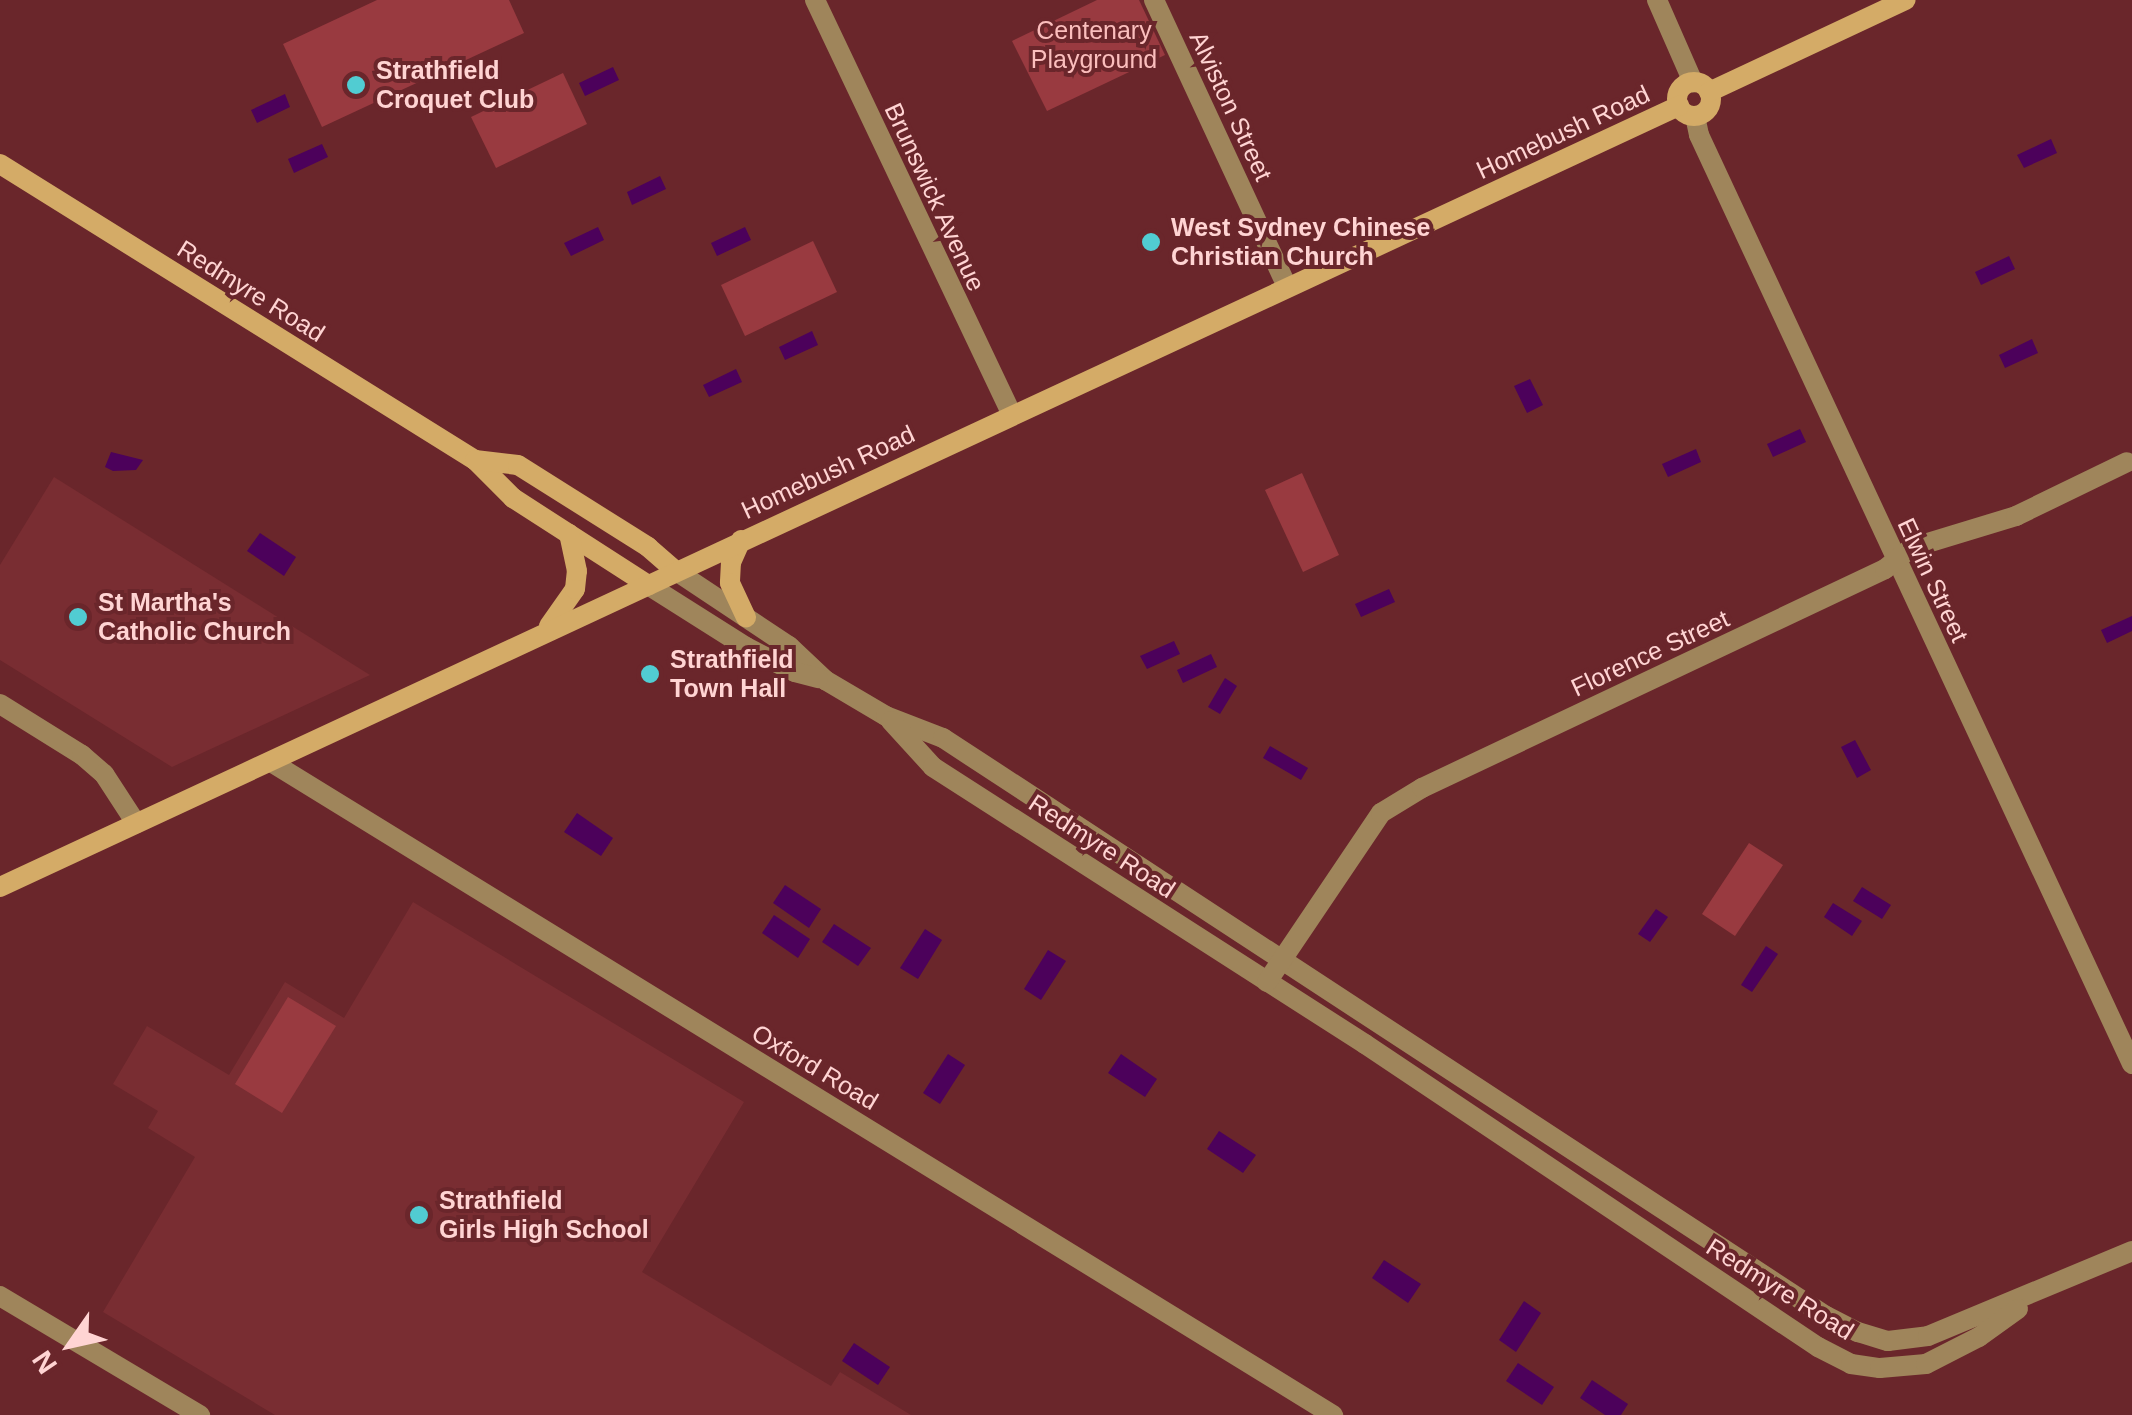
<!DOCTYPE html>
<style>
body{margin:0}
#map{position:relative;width:2132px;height:1415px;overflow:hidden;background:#6a262b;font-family:Arial,sans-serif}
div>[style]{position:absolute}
.built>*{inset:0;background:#792d32}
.green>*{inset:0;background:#993a40}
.water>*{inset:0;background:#4c015b}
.minor>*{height:20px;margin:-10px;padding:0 10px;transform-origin:10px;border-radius:10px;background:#9f855b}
.secondary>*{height:20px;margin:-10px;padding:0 10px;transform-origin:10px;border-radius:10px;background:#d4ab67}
.secondary>.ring{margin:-10px;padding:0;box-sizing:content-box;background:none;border:20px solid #d4ab67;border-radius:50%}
.dots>*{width:28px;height:28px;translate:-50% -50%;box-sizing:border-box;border:5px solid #6a262b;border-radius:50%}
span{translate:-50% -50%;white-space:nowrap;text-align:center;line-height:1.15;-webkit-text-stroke:8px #6a262b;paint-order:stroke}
.park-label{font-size:25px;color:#fbbebd}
.poi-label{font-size:25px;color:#ffd4d3;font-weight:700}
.left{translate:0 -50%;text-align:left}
.street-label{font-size:25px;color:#ffd4d3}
.north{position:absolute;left:20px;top:1295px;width:100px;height:100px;-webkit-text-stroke:8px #6a262b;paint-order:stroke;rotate:236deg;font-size:28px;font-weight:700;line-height:40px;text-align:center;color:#ffd4d3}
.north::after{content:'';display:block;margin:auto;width:35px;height:45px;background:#ffd4d3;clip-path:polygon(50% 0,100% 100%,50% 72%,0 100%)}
</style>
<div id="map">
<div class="built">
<i style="clip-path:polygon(54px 477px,370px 675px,172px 767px,0 660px,0 565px)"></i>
<i style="clip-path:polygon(413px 902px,744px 1102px,642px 1272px,831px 1386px,840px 1372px,911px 1415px,275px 1415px,103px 1312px,195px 1157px,148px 1128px,158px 1111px,113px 1084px,147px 1026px,229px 1075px,285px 982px,344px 1018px)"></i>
</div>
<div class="green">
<i style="clip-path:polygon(377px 0,509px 0,524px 33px,322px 127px,283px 44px)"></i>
<i style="clip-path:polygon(1097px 0,1139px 0,1165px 55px,1047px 111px,1012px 41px)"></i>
<i style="clip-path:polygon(563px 73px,587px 124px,496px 168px,471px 117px)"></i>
<i style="clip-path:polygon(813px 241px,837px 292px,745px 336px,721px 285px)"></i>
<i style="clip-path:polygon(1302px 473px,1339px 555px,1303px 572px,1265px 490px)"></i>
<i style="clip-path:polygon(1749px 843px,1783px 865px,1735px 936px,1702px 914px)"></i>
<i style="clip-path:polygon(288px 997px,336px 1026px,282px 1113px,235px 1084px)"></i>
</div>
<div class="water">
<i style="clip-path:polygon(613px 67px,619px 80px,585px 96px,579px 83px)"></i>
<i style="clip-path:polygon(285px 94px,290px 107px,257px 123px,251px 110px)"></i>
<i style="clip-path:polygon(2051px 139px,2057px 153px,2024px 168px,2017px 155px)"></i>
<i style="clip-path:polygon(322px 144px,328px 157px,294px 173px,288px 159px)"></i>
<i style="clip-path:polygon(660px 176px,666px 189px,632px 205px,627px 192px)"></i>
<i style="clip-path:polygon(598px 227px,604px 240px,571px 256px,564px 243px)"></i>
<i style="clip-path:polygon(745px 227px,751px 240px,717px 256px,711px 243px)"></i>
<i style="clip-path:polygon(2009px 256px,2015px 269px,1981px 285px,1975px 272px)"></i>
<i style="clip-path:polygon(812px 331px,818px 345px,785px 360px,779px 347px)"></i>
<i style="clip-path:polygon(2032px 339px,2038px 353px,2005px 368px,1999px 355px)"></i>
<i style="clip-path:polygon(736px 369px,742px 382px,709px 397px,703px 385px)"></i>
<i style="clip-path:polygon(1530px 379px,1543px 405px,1527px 413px,1514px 386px)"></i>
<i style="clip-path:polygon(1800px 429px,1806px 442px,1773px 457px,1767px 444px)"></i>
<i style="clip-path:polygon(1696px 449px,1701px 462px,1668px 477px,1662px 464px)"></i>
<i style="clip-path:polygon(111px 452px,143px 460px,136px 470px,113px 471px,105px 467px)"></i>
<i style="clip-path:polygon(260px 533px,296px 557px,284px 576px,247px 551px)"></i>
<i style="clip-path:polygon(1389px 589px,1395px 602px,1361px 617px,1355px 604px)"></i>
<i style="clip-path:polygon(2132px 616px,2132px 631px,2107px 643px,2101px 630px)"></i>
<i style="clip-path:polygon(1174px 641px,1180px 654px,1147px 669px,1140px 656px)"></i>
<i style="clip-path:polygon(1211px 654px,1217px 667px,1183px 683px,1177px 670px)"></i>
<i style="clip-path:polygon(1225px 678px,1237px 686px,1220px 714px,1208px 707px)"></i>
<i style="clip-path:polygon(1855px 740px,1871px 770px,1857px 778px,1841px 747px)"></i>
<i style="clip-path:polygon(1270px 746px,1308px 768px,1301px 780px,1263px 758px)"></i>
<i style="clip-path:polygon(577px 813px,613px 838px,601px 856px,564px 832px)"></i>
<i style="clip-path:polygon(785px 885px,821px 909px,809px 928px,773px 903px)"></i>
<i style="clip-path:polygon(1862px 887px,1891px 905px,1882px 919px,1853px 901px)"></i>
<i style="clip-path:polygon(1833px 903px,1862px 921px,1852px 936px,1824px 917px)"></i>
<i style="clip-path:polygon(1656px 909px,1668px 917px,1650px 942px,1638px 934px)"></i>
<i style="clip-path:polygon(774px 915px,810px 939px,798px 958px,762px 933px)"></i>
<i style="clip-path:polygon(834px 924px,871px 948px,858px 966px,822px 942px)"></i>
<i style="clip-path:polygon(925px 929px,942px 940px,918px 979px,900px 968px)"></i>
<i style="clip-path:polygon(1766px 946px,1778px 954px,1752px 992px,1741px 985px)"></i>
<i style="clip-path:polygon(1048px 950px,1066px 961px,1041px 1000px,1024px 989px)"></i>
<i style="clip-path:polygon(948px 1054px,965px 1065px,940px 1104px,923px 1093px)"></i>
<i style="clip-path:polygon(1121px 1054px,1157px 1079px,1145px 1097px,1108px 1073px)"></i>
<i style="clip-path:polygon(1219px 1131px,1256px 1155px,1243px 1173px,1207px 1149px)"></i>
<i style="clip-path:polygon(1384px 1260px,1421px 1284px,1408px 1303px,1372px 1278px)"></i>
<i style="clip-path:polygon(1524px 1301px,1541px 1313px,1516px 1352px,1499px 1340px)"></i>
<i style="clip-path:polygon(854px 1343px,890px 1367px,878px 1385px,842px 1361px)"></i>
<i style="clip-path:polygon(1518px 1363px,1554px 1387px,1542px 1405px,1506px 1381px)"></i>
<i style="clip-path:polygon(1592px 1380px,1628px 1404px,1621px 1415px,1605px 1415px,1580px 1398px)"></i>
</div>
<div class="minor">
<i style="left:815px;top:0;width:459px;rotate:64.6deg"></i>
<i style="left:1154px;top:0;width:316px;rotate:65.1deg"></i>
<i style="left:1657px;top:0;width:90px;rotate:66.3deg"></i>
<i style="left:1695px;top:116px;width:19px;rotate:78deg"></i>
<i style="left:1699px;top:135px;width:1025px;rotate:65.01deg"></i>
<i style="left:676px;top:571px;width:136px;rotate:33.6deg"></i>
<i style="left:789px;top:646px;width:50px;rotate:43.4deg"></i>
<i style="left:825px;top:680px;width:71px;rotate:30.5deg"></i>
<i style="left:886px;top:716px;width:61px;rotate:21.1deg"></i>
<i style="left:943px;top:738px;width:1055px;rotate:33.21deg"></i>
<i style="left:1826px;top:1316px;width:36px;rotate:27deg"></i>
<i style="left:1858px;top:1332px;width:31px;rotate:17deg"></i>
<i style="left:1888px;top:1341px;width:40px;rotate:-7.1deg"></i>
<i style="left:1928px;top:1336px;width:221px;rotate:-22.6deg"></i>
<i style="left:648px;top:585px;width:116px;rotate:32.3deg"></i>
<i style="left:746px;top:647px;width:55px;rotate:27deg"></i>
<i style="left:795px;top:672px;width:24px;rotate:15deg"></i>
<i style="left:0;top:704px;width:97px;rotate:31.9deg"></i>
<i style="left:82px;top:755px;width:29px;rotate:41deg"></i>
<i style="left:104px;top:774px;width:59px;rotate:56.9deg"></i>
<i style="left:891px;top:721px;width:62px;rotate:47.6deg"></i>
<i style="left:933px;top:767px;width:513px;rotate:32.67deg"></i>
<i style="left:1365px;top:1044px;width:545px;rotate:33.78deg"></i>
<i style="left:1818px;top:1347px;width:37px;rotate:27deg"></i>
<i style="left:1851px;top:1364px;width:29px;rotate:8deg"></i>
<i style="left:1880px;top:1368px;width:46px;rotate:-5deg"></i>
<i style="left:1926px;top:1364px;width:59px;rotate:-27deg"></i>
<i style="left:1979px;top:1337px;width:48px;rotate:-35.7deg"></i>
<i style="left:271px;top:762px;width:1247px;rotate:31.59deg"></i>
<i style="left:1267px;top:982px;width:204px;rotate:-56deg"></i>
<i style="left:1381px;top:813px;width:48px;rotate:-31.4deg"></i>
<i style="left:1422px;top:788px;width:512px;rotate:-25.31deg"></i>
<i style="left:1885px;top:569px;width:33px;rotate:-39deg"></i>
<i style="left:1911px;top:548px;width:110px;rotate:-16.9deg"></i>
<i style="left:2016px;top:516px;width:123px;rotate:-25.9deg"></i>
<i style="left:0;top:1296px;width:233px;rotate:30.8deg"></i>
</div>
<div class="secondary">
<i class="ring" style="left:1677px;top:82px;width:14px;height:14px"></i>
<i style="left:1709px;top:92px;width:217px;rotate:-25.1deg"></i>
<i style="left:0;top:164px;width:560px;rotate:31.93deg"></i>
<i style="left:475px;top:460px;width:54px;rotate:45deg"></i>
<i style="left:513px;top:498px;width:161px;rotate:32.8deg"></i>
<i style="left:475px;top:460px;width:43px;rotate:6.6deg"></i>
<i style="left:518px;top:465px;width:154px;rotate:32.2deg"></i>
<i style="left:648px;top:547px;width:37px;rotate:41deg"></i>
<i style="left:741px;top:540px;width:24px;rotate:114deg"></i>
<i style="left:731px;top:562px;width:21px;rotate:93deg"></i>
<i style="left:730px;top:583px;width:38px;rotate:65deg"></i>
<i style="left:549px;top:626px;width:45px;rotate:-54.9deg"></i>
<i style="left:575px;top:589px;width:18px;rotate:-84deg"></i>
<i style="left:577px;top:571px;width:38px;rotate:-102deg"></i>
<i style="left:0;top:887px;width:1852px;rotate:-24.95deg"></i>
</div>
<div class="dots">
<i style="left:356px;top:85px;background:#51ccd2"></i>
<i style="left:1151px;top:242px;background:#51ccd2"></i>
<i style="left:78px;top:617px;background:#51ccd2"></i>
<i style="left:650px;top:674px;background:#51ccd2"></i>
<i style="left:419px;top:1215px;background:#51ccd2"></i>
</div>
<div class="park-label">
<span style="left:1094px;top:45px">Centenary<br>Playground</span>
</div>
<div class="poi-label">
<span class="left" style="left:376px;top:85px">Strathfield<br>Croquet Club</span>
<span class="left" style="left:1171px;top:242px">West Sydney Chinese<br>Christian Church</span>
<span class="left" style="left:98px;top:617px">St Martha's<br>Catholic Church</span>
<span class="left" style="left:670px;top:674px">Strathfield<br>Town Hall</span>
<span class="left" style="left:439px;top:1215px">Strathfield<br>Girls High School</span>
</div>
<div class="street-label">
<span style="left:1231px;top:106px;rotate:65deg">Alviston Street</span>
<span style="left:1563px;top:132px;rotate:-25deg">Homebush Road</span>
<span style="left:935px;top:197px;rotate:65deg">Brunswick Avenue</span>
<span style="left:251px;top:291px;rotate:32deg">Redmyre Road</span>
<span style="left:828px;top:472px;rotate:-25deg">Homebush Road</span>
<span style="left:1933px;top:580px;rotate:65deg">Elwin Street</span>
<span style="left:1650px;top:653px;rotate:-25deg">Florence Street</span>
<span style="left:1102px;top:846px;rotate:33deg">Redmyre Road</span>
<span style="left:815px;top:1067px;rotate:31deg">Oxford Road</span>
<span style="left:1780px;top:1289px;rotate:32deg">Redmyre Road</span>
</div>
<div class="north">N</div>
</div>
